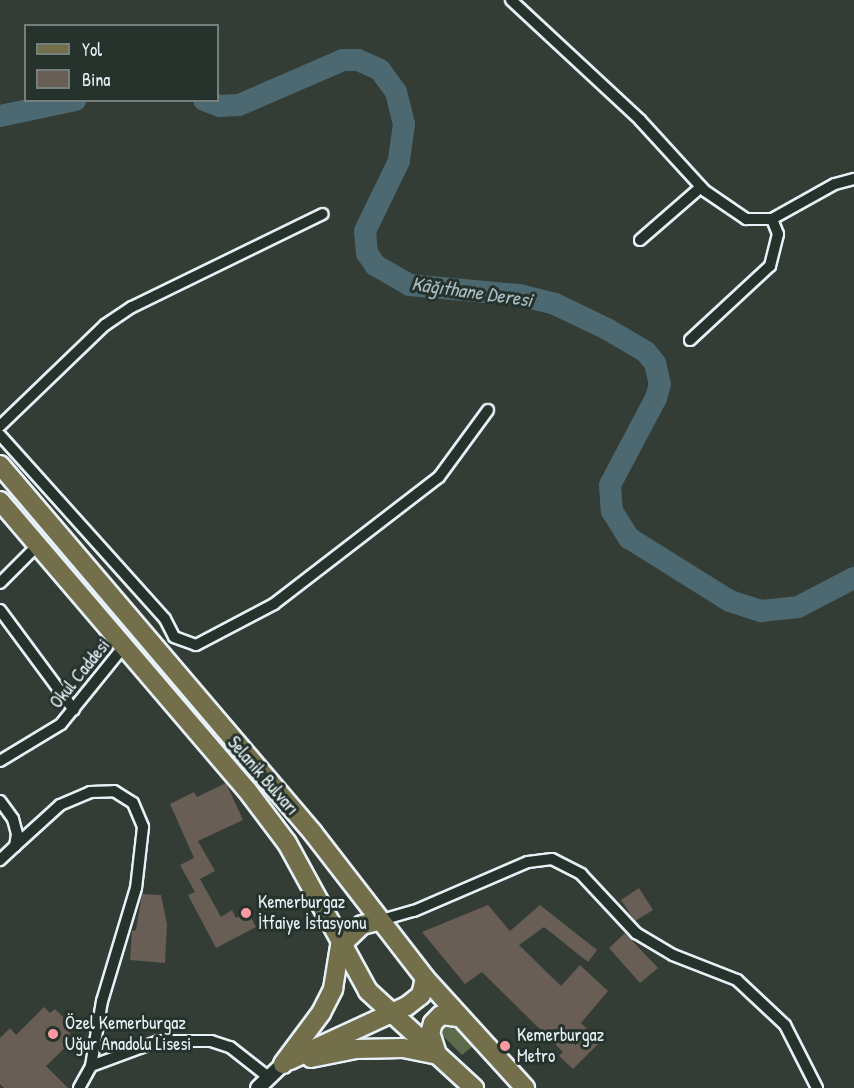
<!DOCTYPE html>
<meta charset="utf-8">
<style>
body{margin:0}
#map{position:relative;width:854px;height:1088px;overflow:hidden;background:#333c35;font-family:"Patrick Hand",sans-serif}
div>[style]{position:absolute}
.green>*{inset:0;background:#5d6b4d}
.river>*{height:22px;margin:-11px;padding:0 11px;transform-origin:11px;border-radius:11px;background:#4c6972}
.building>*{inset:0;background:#695e55}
.roads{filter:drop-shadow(2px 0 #e8f1f8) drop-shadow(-2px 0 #e8f1f8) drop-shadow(0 2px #e8f1f8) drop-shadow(0 -2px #e8f1f8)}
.minor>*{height:10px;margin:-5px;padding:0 5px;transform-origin:5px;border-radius:5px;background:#26332d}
.tertiary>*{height:14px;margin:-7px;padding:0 7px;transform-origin:7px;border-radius:7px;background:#26332d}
.primary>*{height:18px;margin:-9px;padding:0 9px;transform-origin:9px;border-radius:9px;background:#726f4a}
.dots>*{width:16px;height:16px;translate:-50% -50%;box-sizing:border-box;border:3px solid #26332d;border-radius:50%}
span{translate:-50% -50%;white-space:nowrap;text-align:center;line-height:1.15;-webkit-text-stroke:6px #26332d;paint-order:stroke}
.street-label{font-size:18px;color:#e8f1f8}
.poi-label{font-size:18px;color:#e8f1f8}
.left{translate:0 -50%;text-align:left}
.water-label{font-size:20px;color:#aabbc2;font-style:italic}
.legend{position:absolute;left:24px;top:24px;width:195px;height:78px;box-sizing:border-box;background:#26332d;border:2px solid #747f7e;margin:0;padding:8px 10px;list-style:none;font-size:18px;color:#e8f1f8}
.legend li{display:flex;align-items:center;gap:12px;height:30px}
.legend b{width:30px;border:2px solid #747f7e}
</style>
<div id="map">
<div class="green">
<i style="clip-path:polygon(452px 1021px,474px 1045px,462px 1055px,436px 1029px,439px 1024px)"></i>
</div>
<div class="river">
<i style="left:204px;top:100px;width:17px;rotate:21deg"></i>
<i style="left:220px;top:106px;width:19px;rotate:-3deg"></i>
<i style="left:239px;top:105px;width:113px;rotate:-23.4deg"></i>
<i style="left:343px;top:60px;width:15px"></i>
<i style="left:358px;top:60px;width:24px;rotate:24deg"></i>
<i style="left:380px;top:70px;width:27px;rotate:54deg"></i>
<i style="left:396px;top:92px;width:33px;rotate:76deg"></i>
<i style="left:404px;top:124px;width:37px;rotate:98deg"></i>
<i style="left:399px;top:161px;width:78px;rotate:115.9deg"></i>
<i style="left:365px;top:231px;width:22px;rotate:85deg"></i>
<i style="left:367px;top:253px;width:14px;rotate:56deg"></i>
<i style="left:375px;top:265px;width:39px;rotate:30deg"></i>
<i style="left:409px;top:285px;width:110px;rotate:5.2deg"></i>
<i style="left:519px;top:295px;width:37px;rotate:14deg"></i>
<i style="left:555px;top:304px;width:58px;rotate:25.7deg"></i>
<i style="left:607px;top:329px;width:45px;rotate:30.5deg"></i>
<i style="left:646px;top:352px;width:14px;rotate:51deg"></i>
<i style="left:655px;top:363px;width:22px;rotate:77deg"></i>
<i style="left:660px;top:384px;width:15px;rotate:106deg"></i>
<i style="left:656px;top:398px;width:98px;rotate:117.9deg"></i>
<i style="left:610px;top:485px;width:26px;rotate:86deg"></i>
<i style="left:612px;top:511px;width:32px;rotate:58deg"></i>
<i style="left:629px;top:538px;width:119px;rotate:32deg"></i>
<i style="left:730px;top:601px;width:33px;rotate:18deg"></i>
<i style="left:761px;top:611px;width:37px;rotate:-6deg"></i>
<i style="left:798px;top:607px;width:63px;rotate:-27.4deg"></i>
<i style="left:0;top:116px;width:77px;rotate:-12deg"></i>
</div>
<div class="building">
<i style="clip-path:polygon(226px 783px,243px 820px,198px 841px,215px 871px,200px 879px,221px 917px,232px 910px,236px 918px,248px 912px,256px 927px,216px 948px,188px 895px,195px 892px,180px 865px,194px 858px,170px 804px,194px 792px,197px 797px)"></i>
<i style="clip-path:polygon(639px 888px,653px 910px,635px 921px,621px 900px)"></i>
<i style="clip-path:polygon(142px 894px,161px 895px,167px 924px,165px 963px,130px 960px,132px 931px,136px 930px)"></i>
<i style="clip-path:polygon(488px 905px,510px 931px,540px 905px,597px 950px,588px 962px,544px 927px,519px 945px,561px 986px,580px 965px,608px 991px,581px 1023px,600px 1042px,573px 1069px,559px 1056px,563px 1052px,482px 972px,465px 984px,422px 932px)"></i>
<i style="clip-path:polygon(625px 933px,658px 968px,640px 983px,609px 948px)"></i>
<i style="clip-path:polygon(44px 1007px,50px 1013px,55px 1009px,74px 1028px,69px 1033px,74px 1039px,46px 1066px,68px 1088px,4px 1088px,0 1084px,0 1038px,10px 1028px,16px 1035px)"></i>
</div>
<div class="roads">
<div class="minor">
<i style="left:511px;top:0;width:176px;rotate:42.9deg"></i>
<i style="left:640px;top:120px;width:96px;rotate:47.5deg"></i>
<i style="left:705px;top:191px;width:50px;rotate:34.3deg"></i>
<i style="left:746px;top:219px;width:26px"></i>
<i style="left:772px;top:219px;width:72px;rotate:-29.1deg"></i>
<i style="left:835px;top:184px;width:20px;rotate:-15deg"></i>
<i style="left:640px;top:240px;width:81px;rotate:-41deg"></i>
<i style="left:690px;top:340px;width:109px;rotate:-42.8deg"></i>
<i style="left:770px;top:266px;width:33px;rotate:-76deg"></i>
<i style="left:778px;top:234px;width:16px;rotate:-112deg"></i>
<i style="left:0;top:426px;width:146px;rotate:-43.9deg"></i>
<i style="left:105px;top:325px;width:32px;rotate:-34deg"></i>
<i style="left:132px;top:307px;width:212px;rotate:-26deg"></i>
<i style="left:0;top:435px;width:247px;rotate:48.1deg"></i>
<i style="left:165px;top:619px;width:20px;rotate:63deg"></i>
<i style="left:174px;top:637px;width:23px;rotate:20deg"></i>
<i style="left:196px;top:645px;width:88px;rotate:-27.7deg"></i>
<i style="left:274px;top:604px;width:208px;rotate:-37.6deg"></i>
<i style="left:439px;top:477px;width:83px;rotate:-53.8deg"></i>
<i style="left:0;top:583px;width:54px;rotate:-45deg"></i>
<i style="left:0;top:610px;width:124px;rotate:53.5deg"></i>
<i style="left:0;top:761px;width:71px;rotate:-31.2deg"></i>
<i style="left:61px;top:724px;width:102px;rotate:-51deg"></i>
<i style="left:0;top:801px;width:22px;rotate:54deg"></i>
<i style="left:13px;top:819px;width:16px;rotate:75deg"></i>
<i style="left:17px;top:834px;width:12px;rotate:99deg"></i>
<i style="left:15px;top:846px;width:21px;rotate:137deg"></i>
<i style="left:15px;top:846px;width:61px;rotate:-42.3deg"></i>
<i style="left:60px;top:805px;width:33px;rotate:-23deg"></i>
<i style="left:90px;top:792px;width:24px;rotate:-2deg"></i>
<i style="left:114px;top:791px;width:22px;rotate:32deg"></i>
<i style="left:133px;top:803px;width:26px;rotate:67deg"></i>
<i style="left:143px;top:827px;width:61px;rotate:96.5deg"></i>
<i style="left:136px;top:888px;width:118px;rotate:106.7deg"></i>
<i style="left:102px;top:1001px;width:66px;rotate:99.6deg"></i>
<i style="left:378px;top:921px;width:37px;rotate:-16deg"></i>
<i style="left:414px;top:911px;width:124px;rotate:-23.3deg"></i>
<i style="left:528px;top:862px;width:24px;rotate:-7deg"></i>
<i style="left:552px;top:859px;width:33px;rotate:27deg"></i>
<i style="left:581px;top:874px;width:81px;rotate:47deg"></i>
<i style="left:636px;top:933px;width:43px;rotate:30.7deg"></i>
<i style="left:673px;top:955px;width:69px;rotate:21.3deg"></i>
<i style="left:737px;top:980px;width:66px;rotate:43.2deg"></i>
<i style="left:785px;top:1025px;width:71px;rotate:63.1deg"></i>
<i style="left:79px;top:1088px;width:25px;rotate:-61deg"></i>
<i style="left:91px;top:1066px;width:72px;rotate:-20.2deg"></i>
<i style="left:159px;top:1041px;width:52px"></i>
<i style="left:211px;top:1041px;width:20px;rotate:18deg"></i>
<i style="left:230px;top:1047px;width:47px;rotate:38.1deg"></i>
</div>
<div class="tertiary">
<i style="left:258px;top:1088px;width:35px;rotate:-44deg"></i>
</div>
<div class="primary">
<i style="left:0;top:465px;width:483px;rotate:49.6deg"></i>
<i style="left:313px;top:833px;width:183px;rotate:52.3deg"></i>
<i style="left:425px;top:978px;width:149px;rotate:47.7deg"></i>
<i style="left:0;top:501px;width:380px;rotate:49.5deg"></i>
<i style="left:247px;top:790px;width:66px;rotate:53deg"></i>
<i style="left:287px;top:843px;width:169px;rotate:61.3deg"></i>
<i style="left:368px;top:991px;width:144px;rotate:42.5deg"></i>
<i style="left:437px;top:1054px;width:22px;rotate:-108deg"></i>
<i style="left:430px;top:1033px;width:10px;rotate:-73deg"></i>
<i style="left:433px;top:1023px;width:11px;rotate:-45deg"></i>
<i style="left:441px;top:1015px;width:17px;rotate:7deg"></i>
<i style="left:311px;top:1058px;width:46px;rotate:-11.3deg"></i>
<i style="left:356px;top:1049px;width:47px;rotate:-1.2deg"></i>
<i style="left:403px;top:1048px;width:33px;rotate:11deg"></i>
<i style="left:290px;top:1060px;width:129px;rotate:-24.8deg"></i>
<i style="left:407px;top:1006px;width:18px;rotate:-38deg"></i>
<i style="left:421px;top:995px;width:17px;rotate:-77deg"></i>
<i style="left:283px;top:1064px;width:64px;rotate:-53.3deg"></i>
<i style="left:321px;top:1013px;width:27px;rotate:-63deg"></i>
<i style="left:333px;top:989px;width:44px;rotate:-80.8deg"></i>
<i style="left:340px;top:946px;width:30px;rotate:-44deg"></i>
<i style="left:362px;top:925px;width:16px;rotate:-14deg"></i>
</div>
</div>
<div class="dots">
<i style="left:246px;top:913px;background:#ff9aa2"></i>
<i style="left:53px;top:1034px;background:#ff9aa2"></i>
<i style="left:505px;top:1046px;background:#ff9aa2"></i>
</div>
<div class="street-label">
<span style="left:80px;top:674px;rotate:-51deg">Okul Caddesi</span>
<span style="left:263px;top:776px;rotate:49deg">Selanik Bulvarı</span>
</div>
<div class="poi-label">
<span class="left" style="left:258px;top:913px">Kemerburgaz<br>İtfaiye İstasyonu</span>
<span class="left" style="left:65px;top:1034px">Özel Kemerburgaz<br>Uğur Anadolu Lisesi</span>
<span class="left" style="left:517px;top:1046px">Kemerburgaz<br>Metro</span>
</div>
<div class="water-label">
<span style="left:472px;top:291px;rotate:8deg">Kâğıthane Deresi</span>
</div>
<ul class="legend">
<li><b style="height:8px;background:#726f4a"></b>Yol</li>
<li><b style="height:16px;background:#695e55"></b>Bina</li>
</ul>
</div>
